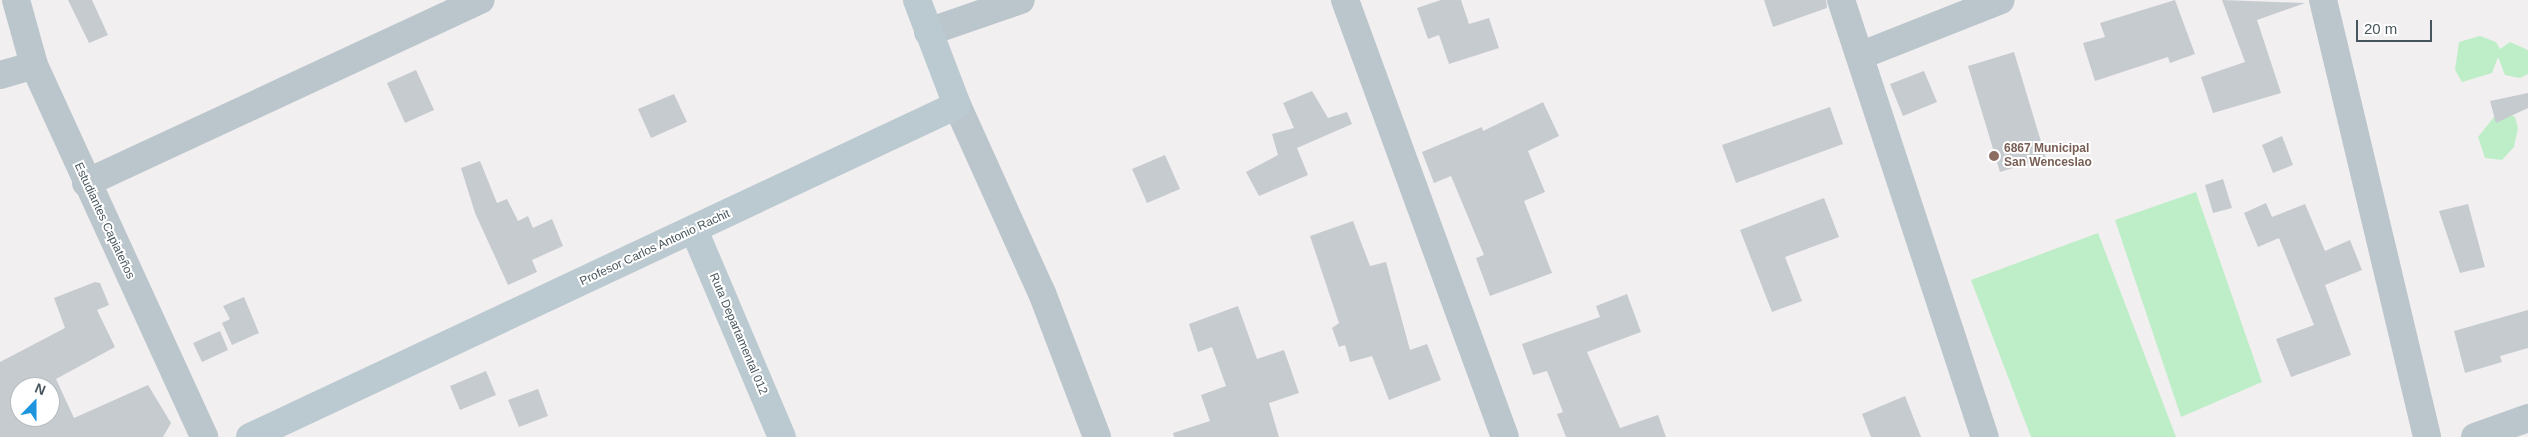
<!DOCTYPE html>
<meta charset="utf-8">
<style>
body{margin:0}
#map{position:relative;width:2528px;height:437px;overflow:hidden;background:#f2eff0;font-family:Helvetica,sans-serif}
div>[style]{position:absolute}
.green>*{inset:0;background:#beeec8}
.building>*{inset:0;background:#c6cbcf}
.street>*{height:28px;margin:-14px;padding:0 14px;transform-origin:14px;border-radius:14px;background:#bbc6cc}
.secondary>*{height:28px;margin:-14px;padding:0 14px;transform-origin:14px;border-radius:14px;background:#bbc9d0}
.dots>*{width:14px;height:14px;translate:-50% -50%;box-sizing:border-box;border:2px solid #fff;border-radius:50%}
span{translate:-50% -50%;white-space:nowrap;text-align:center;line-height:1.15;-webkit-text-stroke:4px #fff;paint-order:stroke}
.education-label{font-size:12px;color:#785e54;font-weight:700}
.left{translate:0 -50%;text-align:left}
.street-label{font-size:12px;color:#47565c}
.north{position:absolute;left:10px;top:377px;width:50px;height:50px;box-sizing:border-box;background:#fff;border:1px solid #b5bbbe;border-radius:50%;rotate:22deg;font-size:14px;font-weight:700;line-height:20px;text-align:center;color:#47565c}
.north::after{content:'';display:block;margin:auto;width:18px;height:22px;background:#1d94de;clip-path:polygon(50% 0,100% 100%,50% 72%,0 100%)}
.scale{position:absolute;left:2356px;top:20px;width:76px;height:22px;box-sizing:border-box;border:2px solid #47565c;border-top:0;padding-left:6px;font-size:15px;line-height:18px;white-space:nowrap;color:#47565c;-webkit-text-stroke:4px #fff;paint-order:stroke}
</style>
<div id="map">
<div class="green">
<i style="clip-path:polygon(2480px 36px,2496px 42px,2500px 49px,2510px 42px,2528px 50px,2528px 74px,2520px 78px,2505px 75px,2498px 57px,2492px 73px,2462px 82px,2455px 70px,2459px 42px)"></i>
<i style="clip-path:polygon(2507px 113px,2515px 117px,2518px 128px,2514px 147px,2502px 160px,2485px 158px,2478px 137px,2494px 117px)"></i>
<i style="clip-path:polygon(2196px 192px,2262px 382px,2181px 417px,2115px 220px)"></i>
<i style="clip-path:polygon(2098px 233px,2176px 437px,2031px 437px,1971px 280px)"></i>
</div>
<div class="building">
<i style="clip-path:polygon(68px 0,92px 0,108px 35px,89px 43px)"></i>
<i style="clip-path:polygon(1441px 0,1461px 0,1469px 24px,1489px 18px,1499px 48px,1449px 64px,1439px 35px,1428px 39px,1417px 8px)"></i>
<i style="clip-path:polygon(1764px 0,1826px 0,1827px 8px,1773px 27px)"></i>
<i style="clip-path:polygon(2175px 0,2195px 54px,2170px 63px,2168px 57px,2095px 81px,2083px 43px,2105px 37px,2100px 23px)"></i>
<i style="clip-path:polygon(2222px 0,2305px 3px,2257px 20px,2281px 93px,2213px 113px,2201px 77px,2245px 62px)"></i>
<i style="clip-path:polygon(2014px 52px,2046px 158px,2000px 172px,1968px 66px)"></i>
<i style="clip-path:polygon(416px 70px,434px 110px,405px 123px,387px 83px)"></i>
<i style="clip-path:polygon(1924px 71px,1937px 102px,1903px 116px,1890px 84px)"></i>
<i style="clip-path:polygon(1312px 91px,1328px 118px,1347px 112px,1352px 124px,1297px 148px,1308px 175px,1259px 196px,1246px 172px,1278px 155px,1272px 134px,1294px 128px,1283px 103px)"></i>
<i style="clip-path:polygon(2528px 93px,2528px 108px,2496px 123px,2490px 101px)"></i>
<i style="clip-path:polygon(674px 94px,687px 122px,651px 138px,638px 109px)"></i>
<i style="clip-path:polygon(1543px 102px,1559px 136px,1528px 151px,1545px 192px,1524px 201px,1552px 273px,1490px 296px,1476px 258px,1484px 255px,1451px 176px,1434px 183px,1422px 152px,1482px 127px,1483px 131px)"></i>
<i style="clip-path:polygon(1830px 107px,1843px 144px,1736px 183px,1722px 145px)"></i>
<i style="clip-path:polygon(2282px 136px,2293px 165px,2273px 173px,2262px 145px)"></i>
<i style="clip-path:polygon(1165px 155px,1180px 189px,1147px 203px,1132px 169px)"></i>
<i style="clip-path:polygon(480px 161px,497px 203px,507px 199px,518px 221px,528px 216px,533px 228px,552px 219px,563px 246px,532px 260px,537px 272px,508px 285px,475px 213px,461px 168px)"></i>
<i style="clip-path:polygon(2223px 179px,2232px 208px,2213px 213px,2205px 185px)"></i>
<i style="clip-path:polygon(1824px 198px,1839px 237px,1785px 257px,1802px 301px,1772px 312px,1740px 230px)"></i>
<i style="clip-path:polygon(2266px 203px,2272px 217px,2305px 204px,2325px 251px,2350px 240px,2362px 270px,2325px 285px,2351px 355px,2291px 377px,2276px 339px,2314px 325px,2279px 238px,2258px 247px,2244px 213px)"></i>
<i style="clip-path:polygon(2468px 204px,2485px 267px,2460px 273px,2439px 211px)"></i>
<i style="clip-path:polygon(1353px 221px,1370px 266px,1386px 262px,1410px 350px,1427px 344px,1441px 380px,1389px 400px,1372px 356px,1350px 362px,1345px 345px,1339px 347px,1332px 328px,1339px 323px,1310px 236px)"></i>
<i style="clip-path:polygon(evenodd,95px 282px,100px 283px,109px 305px,97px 310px,115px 347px,56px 379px,74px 418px,148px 385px,171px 423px,163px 437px,0 437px,0 362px,65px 328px,54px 298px,95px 282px,20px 387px,50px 387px,50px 417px,20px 417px,20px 387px)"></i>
<i style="clip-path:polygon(1627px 294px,1641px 332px,1587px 352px,1620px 428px,1658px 415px,1666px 437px,1566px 437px,1557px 414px,1563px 412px,1547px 371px,1533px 375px,1522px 344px,1600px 317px,1596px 306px)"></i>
<i style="clip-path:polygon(244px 297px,259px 333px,232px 345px,222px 323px,230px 319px,223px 306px)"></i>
<i style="clip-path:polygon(1238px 306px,1257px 359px,1284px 350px,1299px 393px,1269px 403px,1279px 437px,1174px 437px,1173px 433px,1210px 421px,1201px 395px,1226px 386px,1212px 347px,1198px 352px,1189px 324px)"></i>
<i style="clip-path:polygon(2528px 310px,2528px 348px,2500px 356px,2502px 362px,2465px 373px,2454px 331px)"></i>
<i style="clip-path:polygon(220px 331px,228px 350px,202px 362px,193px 343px)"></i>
<i style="clip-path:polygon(486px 371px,496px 395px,460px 410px,450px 386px)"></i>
<i style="clip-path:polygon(538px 389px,548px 416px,519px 427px,508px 400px)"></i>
<i style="clip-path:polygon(1905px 396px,1921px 437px,1871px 437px,1862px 414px)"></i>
</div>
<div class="street">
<i style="left:16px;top:0;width:67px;rotate:74.5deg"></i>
<i style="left:34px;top:65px;width:409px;rotate:65.4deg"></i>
<i style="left:1345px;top:0;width:465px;rotate:69.9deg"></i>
<i style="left:1841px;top:0;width:460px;rotate:71.8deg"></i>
<i style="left:2323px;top:0;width:449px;rotate:76.6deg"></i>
<i style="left:928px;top:32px;width:98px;rotate:-19deg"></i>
<i style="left:1862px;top:55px;width:149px;rotate:-21.6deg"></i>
<i style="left:0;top:75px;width:35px;rotate:-16deg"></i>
<i style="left:957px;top:105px;width:206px;rotate:65.7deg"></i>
<i style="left:1042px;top:293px;width:154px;rotate:69.1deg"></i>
<i style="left:86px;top:183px;width:435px;rotate:-24.9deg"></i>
<i style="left:2475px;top:437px;width:56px;rotate:-19.7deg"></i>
</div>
<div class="secondary">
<i style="left:694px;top:230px;width:225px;rotate:67deg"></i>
<i style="left:250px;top:437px;width:781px;rotate:-25.15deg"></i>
<i style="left:957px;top:105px;width:112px;rotate:-110.9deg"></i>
</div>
<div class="dots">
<i style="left:1994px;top:156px;background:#8d6e63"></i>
</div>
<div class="education-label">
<span class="left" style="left:2004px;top:156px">6867 Municipal<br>San Wenceslao</span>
</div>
<div class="street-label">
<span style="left:104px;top:221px;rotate:65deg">Estudiantes Capiateños</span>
<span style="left:655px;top:248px;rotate:-25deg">Profesor Carlos Antonio Rachit</span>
<span style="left:738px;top:334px;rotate:67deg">Ruta Departamental 012</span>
</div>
<div class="north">N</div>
<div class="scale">20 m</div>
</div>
